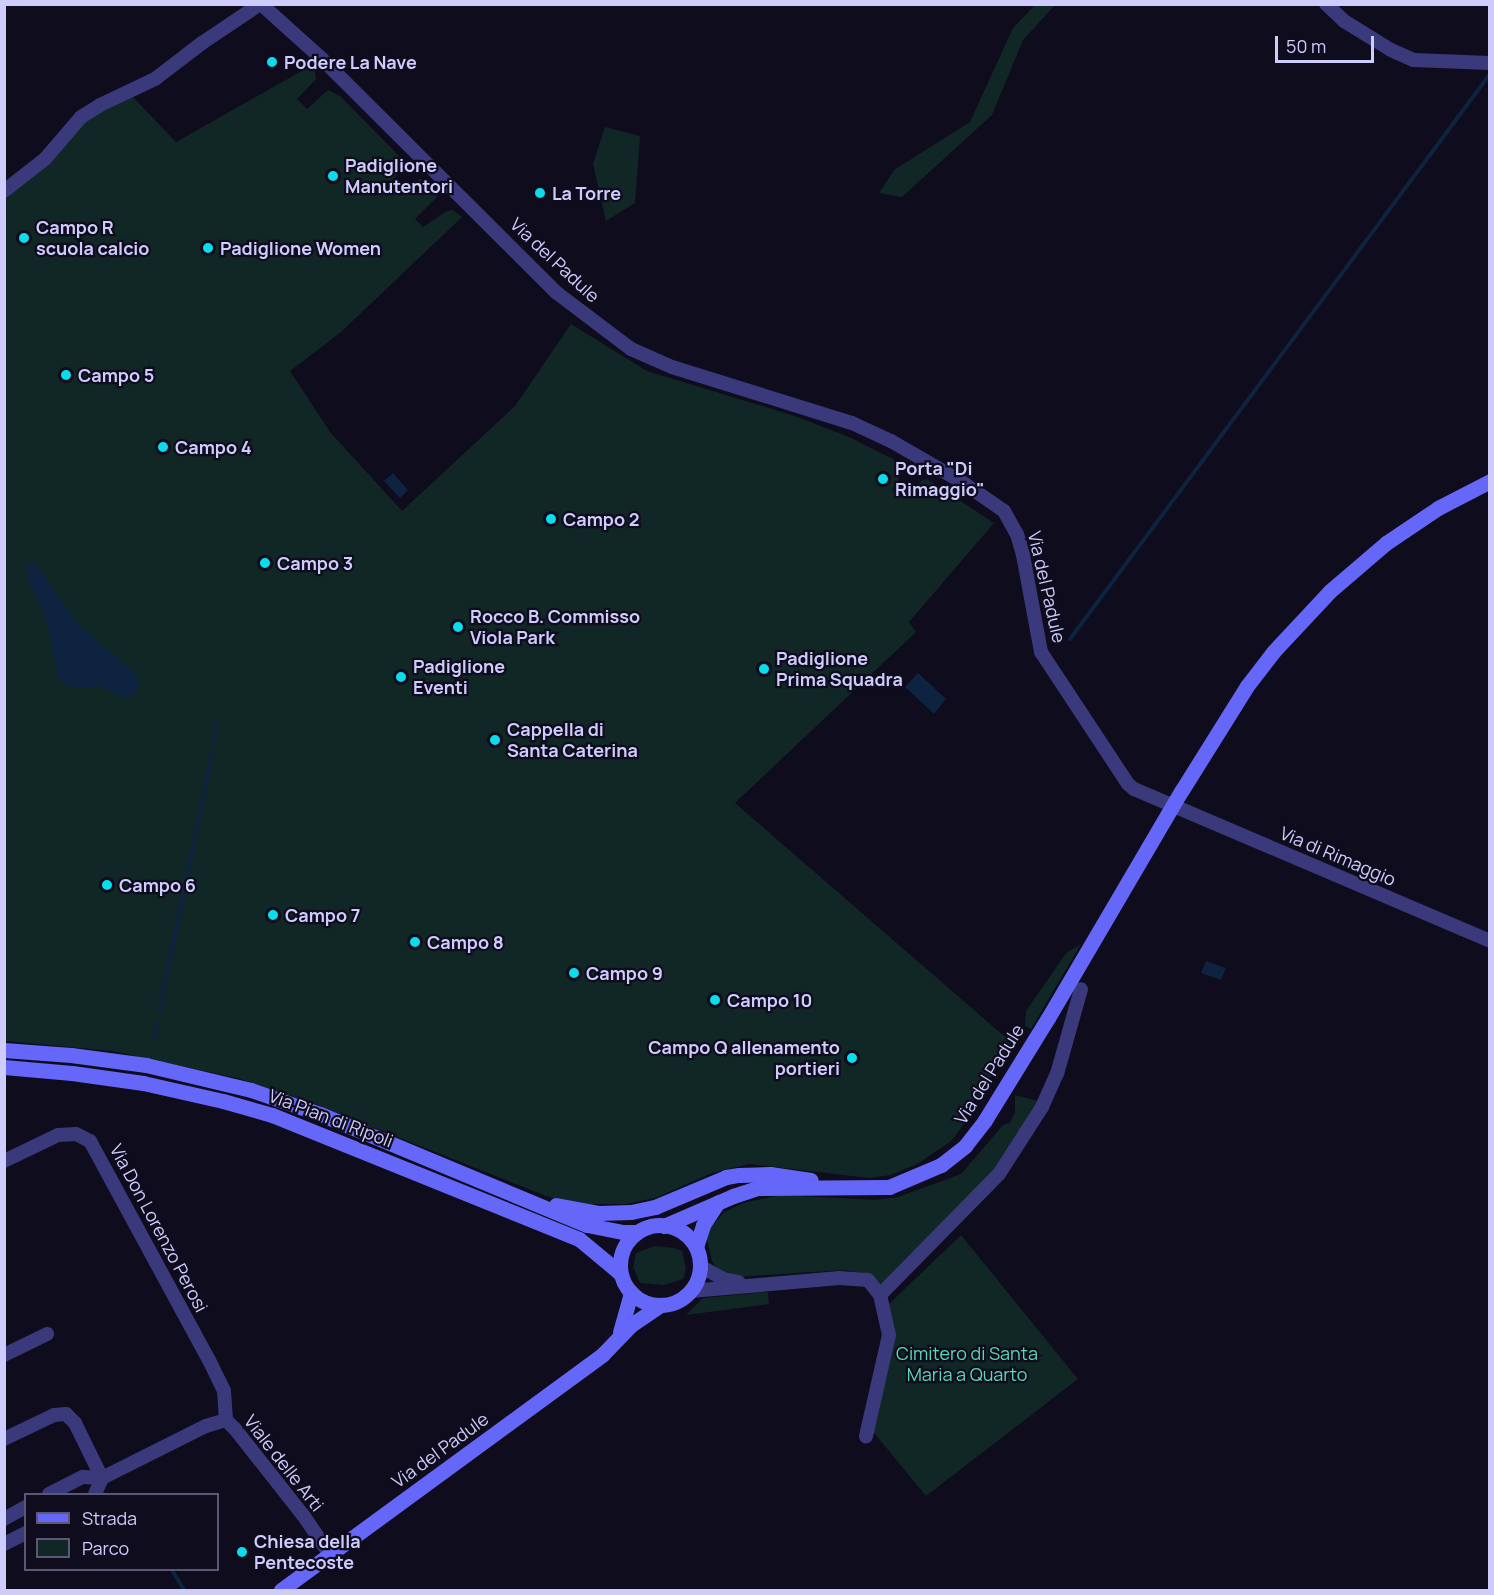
<!DOCTYPE html>
<style>
body{margin:0}
#map{position:relative;width:1494px;height:1595px;overflow:hidden;background:#0f0c1d;font-family:Manrope,sans-serif}
div>[style]{position:absolute}
.green>*{inset:0;background:#102725}
.water>*{inset:0;background:#0d2340}
.stream>*{height:4px;margin:-2px;padding:0 2px;transform-origin:2px;border-radius:2px;background:#0d2340}
.street>*{height:14px;margin:-7px;padding:0 7px;transform-origin:7px;border-radius:7px;background:#39397b}
.secondary>*{height:15px;margin:-7.5px;padding:0 7.5px;transform-origin:7.5px;border-radius:7.5px;background:#6567f9}
.secondary>.ring{margin:-7.5px;padding:0;box-sizing:content-box;background:none;border:15px solid #6567f9;border-radius:50%}
.dots>*{width:16px;height:16px;translate:-50% -50%;box-sizing:border-box;border:3px solid #0f0c1d;border-radius:50%}
span{translate:-50% -50%;white-space:nowrap;text-align:center;line-height:1.15;-webkit-text-stroke:4.5px #0f0c1d;paint-order:stroke}
.poi-label{font-size:18px;color:#cecbfd;font-weight:700}
.left{translate:0 -50%;text-align:left}
.right{translate:-100% -50%;text-align:right}
.street-label{font-size:18px;color:#cecbfd}
.park-label{font-size:18px;color:#5ad9b5}
.frame{position:absolute;inset:0;border:6px solid #cecbfd;pointer-events:none}
.legend{position:absolute;left:24px;top:1493px;width:195px;height:78px;box-sizing:border-box;background:#0f0c1d;border:2px solid #5b5877;margin:0;padding:8px 10px;list-style:none;font-size:18px;color:#cecbfd}
.legend li{display:flex;align-items:center;gap:12px;height:30px}
.legend b{width:30px;border:2px solid #5b5877}
.scale{position:absolute;left:1275px;top:36px;width:99px;height:27px;box-sizing:border-box;border:3px solid #cecbfd;border-top:0;padding-left:8px;font-size:18px;line-height:21px;white-space:nowrap;color:#cecbfd;-webkit-text-stroke:4px #0f0c1d;paint-order:stroke}
</style>
<div id="map">
<div class="green">
<i style="clip-path:polygon(1035px 5px,1055px 5px,1023px 40px,992px 115px,902px 197px,879px 193px,894px 170px,970px 122px,1013px 28px)"></i>
<i style="clip-path:polygon(314px 64px,316px 79px,297px 99px,307px 109px,328px 90px,340px 96px,404px 161px,404px 168px,388px 184px,396px 193px,420px 179px,425px 180px,437px 193px,437px 197px,415px 219px,423px 227px,447px 211px,453px 210px,462px 217px,340px 333px,290px 371px,330px 432px,402px 511px,515px 406px,571px 324px,647px 371px,795px 416px,849px 437px,901px 463px,903px 471px,892px 490px,905px 499px,922px 480px,927px 479px,994px 523px,909px 622px,916px 632px,735px 803px,1004px 1036px,1013px 1040px,959px 1131px,950px 1142px,917px 1164px,891px 1175px,869px 1178px,749px 1164px,712px 1173px,655px 1198px,625px 1204px,575px 1204px,546px 1196px,307px 1101px,237px 1078px,112px 1051px,5px 1041px,4px 200px,86px 121px,109px 107px,133px 97px,176px 142px)"></i>
<i style="clip-path:polygon(605px 127px,640px 136px,635px 203px,606px 221px,593px 164px)"></i>
<i style="clip-path:polygon(1081px 944px,1031px 1029px,1025px 1026px,1026px 1011px,1066px 953px)"></i>
<i style="clip-path:polygon(1015px 1095px,1038px 1101px,995px 1170px,953px 1211px,885px 1286px,864px 1273px,844px 1270px,733px 1277px,717px 1269px,712px 1261px,707px 1239px,709px 1230px,723px 1213px,743px 1203px,780px 1195px,876px 1200px,898px 1197px,961px 1174px,1004px 1124px,1010px 1123px,1015px 1112px)"></i>
<i style="clip-path:polygon(961px 1235px,1078px 1379px,926px 1496px,870px 1428px,888px 1305px)"></i>
<i style="clip-path:polygon(654px 1246px,674px 1248px,682px 1251px,686px 1269px,683px 1279px,664px 1285px,640px 1283px,633px 1267px,636px 1253px)"></i>
<i style="clip-path:polygon(768px 1292px,769px 1304px,686px 1315px,703px 1298px)"></i>
</div>
<div class="water">
<i style="clip-path:polygon(393px 473px,408px 490px,400px 498px,384px 481px)"></i>
<i style="clip-path:polygon(28px 564px,35px 564px,80px 626px,136px 674px,139px 687px,135px 696px,121px 697px,100px 686px,74px 688px,59px 680px,47px 623px,28px 578px,26px 567px)"></i>
<i style="clip-path:polygon(918px 673px,946px 699px,934px 714px,905px 687px)"></i>
<i style="clip-path:polygon(1206px 961px,1226px 968px,1221px 980px,1201px 973px)"></i>
</div>
<div class="stream">
<i style="left:1070px;top:639px;width:704px;rotate:-53.37deg"></i>
<i style="left:214px;top:742px;width:20px;rotate:-87deg"></i>
<i style="left:159px;top:1012px;width:264px;rotate:-78.4deg"></i>
<i style="left:154px;top:1038px;width:16px;rotate:-79deg"></i>
<i style="left:172px;top:1570px;width:23px;rotate:59deg"></i>
</div>
<div class="street">
<i style="left:261px;top:4px;width:81px;rotate:42deg"></i>
<i style="left:321px;top:58px;width:333px;rotate:44.9deg"></i>
<i style="left:557px;top:293px;width:93px;rotate:37.1deg"></i>
<i style="left:631px;top:349px;width:45px;rotate:23.7deg"></i>
<i style="left:672px;top:367px;width:189px;rotate:17.3deg"></i>
<i style="left:852px;top:423px;width:43px;rotate:24.8deg"></i>
<i style="left:891px;top:441px;width:82px;rotate:30deg"></i>
<i style="left:962px;top:482px;width:51px;rotate:34.6deg"></i>
<i style="left:1004px;top:511px;width:26px;rotate:61deg"></i>
<i style="left:1017px;top:534px;width:22px;rotate:74deg"></i>
<i style="left:1023px;top:555px;width:99px;rotate:79.5deg"></i>
<i style="left:1041px;top:652px;width:158px;rotate:56.6deg"></i>
<i style="left:1128px;top:784px;width:8px;rotate:40deg"></i>
<i style="left:1134px;top:789px;width:387px;rotate:23.1deg"></i>
<i style="left:1326px;top:4px;width:25px;rotate:43deg"></i>
<i style="left:1344px;top:21px;width:55px;rotate:31.7deg"></i>
<i style="left:1391px;top:50px;width:24px;rotate:24deg"></i>
<i style="left:1413px;top:60px;width:77px;rotate:2.2deg"></i>
<i style="left:4px;top:191px;width:52px;rotate:-38deg"></i>
<i style="left:45px;top:159px;width:55px;rotate:-49.4deg"></i>
<i style="left:81px;top:117px;width:22px;rotate:-32deg"></i>
<i style="left:100px;top:105px;width:61px;rotate:-25.3deg"></i>
<i style="left:155px;top:79px;width:59px;rotate:-37.5deg"></i>
<i style="left:202px;top:43px;width:70px;rotate:-33.9deg"></i>
<i style="left:4px;top:1161px;width:60px;rotate:-25.7deg"></i>
<i style="left:58px;top:1135px;width:18px;rotate:-3deg"></i>
<i style="left:76px;top:1134px;width:16px;rotate:27deg"></i>
<i style="left:90px;top:1141px;width:249px;rotate:61.5deg"></i>
<i style="left:209px;top:1360px;width:34px;rotate:64deg"></i>
<i style="left:224px;top:1391px;width:29px;rotate:86deg"></i>
<i style="left:700px;top:1266px;width:26px;rotate:29deg"></i>
<i style="left:723px;top:1279px;width:16px;rotate:11deg"></i>
<i style="left:691px;top:1291px;width:149px;rotate:-5deg"></i>
<i style="left:839px;top:1278px;width:29px;rotate:4deg"></i>
<i style="left:868px;top:1280px;width:19px;rotate:51deg"></i>
<i style="left:880px;top:1295px;width:41px;rotate:77.3deg"></i>
<i style="left:889px;top:1335px;width:104px;rotate:102.8deg"></i>
<i style="left:880px;top:1295px;width:170px;rotate:-45.5deg"></i>
<i style="left:999px;top:1174px;width:80px;rotate:-57.3deg"></i>
<i style="left:1042px;top:1107px;width:36px;rotate:-66deg"></i>
<i style="left:1057px;top:1074px;width:88px;rotate:-74.2deg"></i>
<i style="left:4px;top:1355px;width:48px;rotate:-26deg"></i>
<i style="left:226px;top:1420px;width:13px;rotate:45deg"></i>
<i style="left:235px;top:1429px;width:110px;rotate:51.7deg"></i>
<i style="left:303px;top:1515px;width:46px;rotate:55.6deg"></i>
<i style="left:4px;top:1439px;width:55px;rotate:-25.6deg"></i>
<i style="left:54px;top:1415px;width:12px;rotate:-5deg"></i>
<i style="left:66px;top:1414px;width:13px;rotate:45deg"></i>
<i style="left:75px;top:1423px;width:61px;rotate:63.9deg"></i>
<i style="left:49px;top:1494px;width:38px;rotate:-27deg"></i>
<i style="left:83px;top:1477px;width:19px;rotate:3deg"></i>
<i style="left:102px;top:1478px;width:116px;rotate:-26.6deg"></i>
<i style="left:206px;top:1426px;width:21px;rotate:-17deg"></i>
<i style="left:95px;top:1494px;width:17px;rotate:-66deg"></i>
<i style="left:4px;top:1519px;width:25px;rotate:-29deg"></i>
<i style="left:4px;top:1544px;width:25px;rotate:-27deg"></i>
</div>
<div class="secondary">
<i style="left:4px;top:1050px;width:67px;rotate:4.3deg"></i>
<i style="left:71px;top:1055px;width:76px;rotate:7.6deg"></i>
<i style="left:146px;top:1065px;width:108px;rotate:13.4deg"></i>
<i style="left:251px;top:1090px;width:73px;rotate:19.2deg"></i>
<i style="left:320px;top:1114px;width:289px;rotate:22.6deg"></i>
<i style="left:587px;top:1225px;width:37px;rotate:11deg"></i>
<i style="left:623px;top:1232px;width:14px"></i>
<i style="left:4px;top:1067px;width:68px;rotate:5deg"></i>
<i style="left:72px;top:1073px;width:72px;rotate:8deg"></i>
<i style="left:143px;top:1083px;width:82px;rotate:12.7deg"></i>
<i style="left:223px;top:1101px;width:51px;rotate:15.9deg"></i>
<i style="left:272px;top:1115px;width:331px;rotate:22deg"></i>
<i style="left:579px;top:1239px;width:53px;rotate:39.7deg"></i>
<i style="left:556px;top:1205px;width:44px;rotate:10.5deg"></i>
<i style="left:599px;top:1213px;width:32px;rotate:-2deg"></i>
<i style="left:631px;top:1212px;width:25px;rotate:-12deg"></i>
<i style="left:655px;top:1207px;width:77px;rotate:-22.9deg"></i>
<i style="left:726px;top:1177px;width:13px;rotate:-9deg"></i>
<i style="left:739px;top:1175px;width:31px;rotate:-2deg"></i>
<i style="left:770px;top:1174px;width:41px;rotate:8.3deg"></i>
<i class="ring" style="left:620px;top:1225px;width:65px;height:65px"></i>
<i style="left:664px;top:1226px;width:75px;rotate:-23.5deg"></i>
<i style="left:733px;top:1196px;width:26px;rotate:-18deg"></i>
<i style="left:758px;top:1188px;width:131px;rotate:-0.4deg"></i>
<i style="left:889px;top:1187px;width:56px;rotate:-22.9deg"></i>
<i style="left:941px;top:1165px;width:31px;rotate:-38deg"></i>
<i style="left:965px;top:1146px;width:33px;rotate:-52deg"></i>
<i style="left:985px;top:1120px;width:120px;rotate:-58.3deg"></i>
<i style="left:1048px;top:1018px;width:264px;rotate:-59.6deg"></i>
<i style="left:1182px;top:790px;width:123px;rotate:-58deg"></i>
<i style="left:1247px;top:686px;width:44px;rotate:-52.4deg"></i>
<i style="left:1274px;top:651px;width:82px;rotate:-47deg"></i>
<i style="left:1330px;top:591px;width:74px;rotate:-40.6deg"></i>
<i style="left:1386px;top:543px;width:63px;rotate:-33.9deg"></i>
<i style="left:1438px;top:508px;width:59px;rotate:-27.4deg"></i>
<i style="left:696px;top:1247px;width:23px;rotate:-72deg"></i>
<i style="left:703px;top:1225px;width:27px;rotate:-57deg"></i>
<i style="left:620px;top:1332px;width:41px;rotate:-74.2deg"></i>
<i style="left:281px;top:1590px;width:399px;rotate:-36.2deg"></i>
<i style="left:603px;top:1354px;width:40px;rotate:-46deg"></i>
<i style="left:631px;top:1325px;width:36px;rotate:-34deg"></i>
</div>
<div class="dots">
<i style="left:272px;top:62px;background:#09ddeb"></i>
<i style="left:333px;top:176px;background:#09ddeb"></i>
<i style="left:540px;top:193px;background:#09ddeb"></i>
<i style="left:24px;top:238px;background:#09ddeb"></i>
<i style="left:208px;top:248px;background:#09ddeb"></i>
<i style="left:66px;top:375px;background:#09ddeb"></i>
<i style="left:163px;top:447px;background:#09ddeb"></i>
<i style="left:883px;top:479px;background:#09ddeb"></i>
<i style="left:551px;top:519px;background:#09ddeb"></i>
<i style="left:265px;top:563px;background:#09ddeb"></i>
<i style="left:458px;top:627px;background:#09ddeb"></i>
<i style="left:764px;top:669px;background:#09ddeb"></i>
<i style="left:401px;top:677px;background:#09ddeb"></i>
<i style="left:495px;top:740px;background:#09ddeb"></i>
<i style="left:107px;top:885px;background:#09ddeb"></i>
<i style="left:273px;top:915px;background:#09ddeb"></i>
<i style="left:415px;top:942px;background:#09ddeb"></i>
<i style="left:574px;top:973px;background:#09ddeb"></i>
<i style="left:715px;top:1000px;background:#09ddeb"></i>
<i style="left:852px;top:1058px;background:#09ddeb"></i>
<i style="left:242px;top:1552px;background:#09ddeb"></i>
</div>
<div class="poi-label">
<span class="left" style="left:284px;top:62px">Podere La Nave</span>
<span class="left" style="left:345px;top:176px">Padiglione<br>Manutentori</span>
<span class="left" style="left:552px;top:193px">La Torre</span>
<span class="left" style="left:36px;top:238px">Campo R<br>scuola calcio</span>
<span class="left" style="left:220px;top:248px">Padiglione Women</span>
<span class="left" style="left:78px;top:375px">Campo 5</span>
<span class="left" style="left:175px;top:447px">Campo 4</span>
<span class="left" style="left:895px;top:479px">Porta "Di<br>Rimaggio"</span>
<span class="left" style="left:563px;top:519px">Campo 2</span>
<span class="left" style="left:277px;top:563px">Campo 3</span>
<span class="left" style="left:470px;top:627px">Rocco B. Commisso<br>Viola Park</span>
<span class="left" style="left:776px;top:669px">Padiglione<br>Prima Squadra</span>
<span class="left" style="left:413px;top:677px">Padiglione<br>Eventi</span>
<span class="left" style="left:507px;top:740px">Cappella di<br>Santa Caterina</span>
<span class="left" style="left:119px;top:885px">Campo 6</span>
<span class="left" style="left:285px;top:915px">Campo 7</span>
<span class="left" style="left:427px;top:942px">Campo 8</span>
<span class="left" style="left:586px;top:973px">Campo 9</span>
<span class="left" style="left:727px;top:1000px">Campo 10</span>
<span class="right" style="left:840px;top:1058px">Campo Q allenamento<br>portieri</span>
<span class="left" style="left:254px;top:1552px">Chiesa della<br>Pentecoste</span>
</div>
<div class="street-label">
<span style="left:555px;top:260px;rotate:43deg">Via del Padule</span>
<span style="left:1047px;top:587px;rotate:77deg">Via del Padule</span>
<span style="left:1338px;top:856px;rotate:23deg">Via di Rimaggio</span>
<span style="left:989px;top:1074px;rotate:-58deg">Via del Padule</span>
<span style="left:331px;top:1118px;rotate:21deg">Via Pian di Ripoli</span>
<span style="left:159px;top:1228px;rotate:62deg">Via Don Lorenzo Perosi</span>
<span style="left:440px;top:1450px;rotate:-36deg">Via del Padule</span>
<span style="left:284px;top:1463px;rotate:52deg">Viale delle Arti</span>
</div>
<div class="park-label">
<span style="left:967px;top:1364px">Cimitero di Santa<br>Maria a Quarto</span>
</div>
<div class="frame"></div>
<ul class="legend">
<li><b style="height:8px;background:#6567f9"></b>Strada</li>
<li><b style="height:16px;background:#102725"></b>Parco</li>
</ul>
<div class="scale">50 m</div>
</div>
